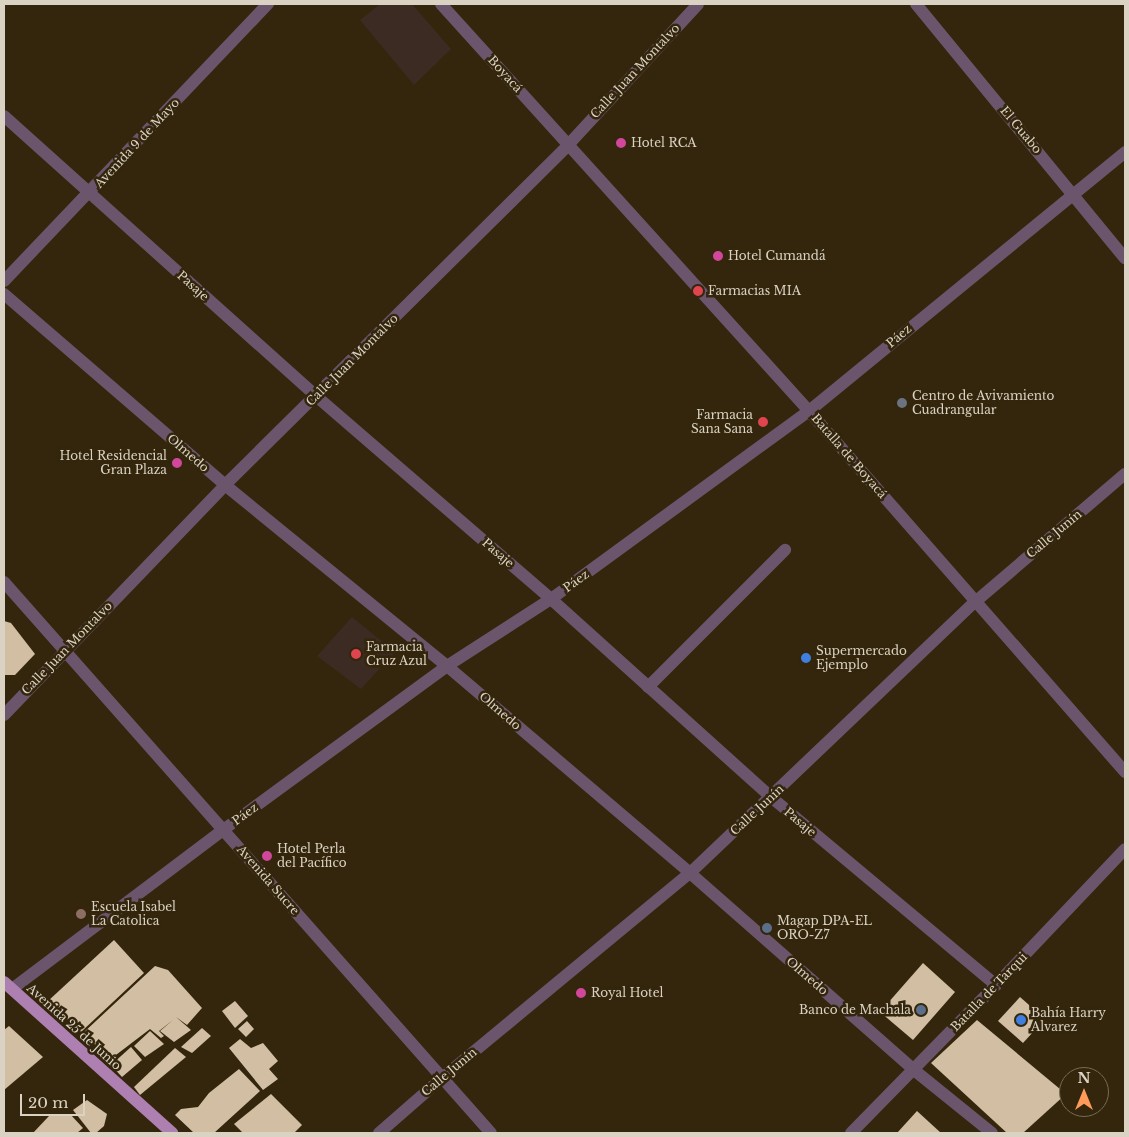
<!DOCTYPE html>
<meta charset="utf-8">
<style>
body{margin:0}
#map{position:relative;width:1129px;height:1137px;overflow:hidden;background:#33260c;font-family:"Libre Baskerville",serif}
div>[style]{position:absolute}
.commercial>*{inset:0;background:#3c2b22}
.building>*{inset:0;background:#d2bea3}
.minor>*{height:12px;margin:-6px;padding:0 6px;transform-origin:6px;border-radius:6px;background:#6b556d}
.major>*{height:12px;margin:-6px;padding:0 6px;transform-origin:6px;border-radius:6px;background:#ad80b1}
.dots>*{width:14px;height:14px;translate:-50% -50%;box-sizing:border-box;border:2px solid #33260c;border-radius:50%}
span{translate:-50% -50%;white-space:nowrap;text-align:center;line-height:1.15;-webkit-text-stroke:5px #33260c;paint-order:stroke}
.street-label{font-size:12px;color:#dad2c3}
.poi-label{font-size:12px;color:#dad2c3}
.left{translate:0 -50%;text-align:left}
.right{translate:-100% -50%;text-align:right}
.frame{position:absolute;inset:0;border:5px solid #dad2c3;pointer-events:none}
.north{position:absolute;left:1059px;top:1067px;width:50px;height:50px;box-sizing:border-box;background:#33260c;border:1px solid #766b55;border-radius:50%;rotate:0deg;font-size:14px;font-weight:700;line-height:20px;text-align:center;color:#dad2c3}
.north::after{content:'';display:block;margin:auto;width:18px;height:22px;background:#ff9b5a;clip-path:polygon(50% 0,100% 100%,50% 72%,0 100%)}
.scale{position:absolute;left:20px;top:1094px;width:65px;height:22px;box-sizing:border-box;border:2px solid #dad2c3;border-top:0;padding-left:6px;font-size:15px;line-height:18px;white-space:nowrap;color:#dad2c3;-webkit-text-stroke:4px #33260c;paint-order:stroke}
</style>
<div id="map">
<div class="commercial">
<i style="clip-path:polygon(380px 4px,412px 4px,451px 49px,414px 85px,360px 20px)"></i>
<i style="clip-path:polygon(352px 617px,395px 652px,361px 689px,317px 656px)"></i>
</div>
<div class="building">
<i style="clip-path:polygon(4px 621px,11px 623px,35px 654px,15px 675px,4px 675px)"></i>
<i style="clip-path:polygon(114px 940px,144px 973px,81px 1032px,48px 1001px)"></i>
<i style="clip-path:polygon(923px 963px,955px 992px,913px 1040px,880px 1012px)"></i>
<i style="clip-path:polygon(155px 966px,168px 970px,202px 1008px,187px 1025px,176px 1017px,191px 1030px,174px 1042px,160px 1031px,173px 1020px,159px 1031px,164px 1036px,161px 1038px,150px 1029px,112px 1058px,82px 1034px)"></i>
<i style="clip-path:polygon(1020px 997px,1045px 1019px,1023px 1043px,998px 1021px)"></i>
<i style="clip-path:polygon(235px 1001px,248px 1016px,235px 1028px,222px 1011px)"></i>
<i style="clip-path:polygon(977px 1020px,1066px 1094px,1023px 1133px,1007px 1133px,931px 1063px)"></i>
<i style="clip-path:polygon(247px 1021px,254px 1029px,246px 1037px,238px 1029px)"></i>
<i style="clip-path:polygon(9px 1026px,43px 1057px,4px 1090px,4px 1030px)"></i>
<i style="clip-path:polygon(202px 1028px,211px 1036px,192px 1053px,181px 1047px)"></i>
<i style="clip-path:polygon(150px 1031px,164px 1044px,145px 1057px,134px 1046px)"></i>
<i style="clip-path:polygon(240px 1039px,251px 1048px,263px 1043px,278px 1061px,269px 1069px,278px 1079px,263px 1090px,229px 1048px)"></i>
<i style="clip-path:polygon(131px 1047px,142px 1060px,122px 1077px,111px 1065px)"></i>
<i style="clip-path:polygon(175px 1048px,186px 1057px,140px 1095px,134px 1087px)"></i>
<i style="clip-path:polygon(239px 1069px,260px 1091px,214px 1133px,194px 1133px,175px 1115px,181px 1109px,198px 1107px,209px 1093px)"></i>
<i style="clip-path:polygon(271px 1094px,302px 1125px,294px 1133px,243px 1133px,234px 1124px)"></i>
<i style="clip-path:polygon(87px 1100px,107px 1114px,104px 1126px,96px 1133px,91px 1133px,73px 1110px)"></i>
<i style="clip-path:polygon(917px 1111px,941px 1133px,897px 1133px)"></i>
<i style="clip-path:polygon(70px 1114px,83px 1128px,77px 1133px,33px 1133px,49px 1116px)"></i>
</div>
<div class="minor">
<i style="left:441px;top:4px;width:549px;rotate:47.88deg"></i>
<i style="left:809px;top:411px;width:480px;rotate:48.8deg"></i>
<i style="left:916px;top:4px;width:329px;rotate:50.6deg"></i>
<i style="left:4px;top:116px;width:419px;rotate:41.9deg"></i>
<i style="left:316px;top:396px;width:311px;rotate:40.8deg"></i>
<i style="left:551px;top:599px;width:296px;rotate:42deg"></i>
<i style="left:771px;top:797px;width:293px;rotate:39.9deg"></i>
<i style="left:4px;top:281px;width:383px;rotate:-46.4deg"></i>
<i style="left:4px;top:294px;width:292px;rotate:40.8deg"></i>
<i style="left:225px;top:485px;width:286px;rotate:39.2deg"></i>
<i style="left:447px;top:666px;width:319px;rotate:40.4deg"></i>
<i style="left:690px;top:873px;width:298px;rotate:41.3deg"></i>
<i style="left:914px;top:1070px;width:100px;rotate:38.9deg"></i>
<i style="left:4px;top:582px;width:735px;rotate:48.53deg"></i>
<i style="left:648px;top:687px;width:194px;rotate:-45deg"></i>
<i style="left:4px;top:715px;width:319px;rotate:-46.1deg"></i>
<i style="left:225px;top:485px;width:484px;rotate:-44.7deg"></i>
<i style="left:569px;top:144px;width:190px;rotate:-47.3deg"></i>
<i style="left:12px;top:989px;width:264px;rotate:-37deg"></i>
<i style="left:223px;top:830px;width:278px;rotate:-36.2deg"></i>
<i style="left:447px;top:666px;width:124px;rotate:-32.8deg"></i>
<i style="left:551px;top:599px;width:319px;rotate:-36.1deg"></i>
<i style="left:809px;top:411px;width:409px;rotate:-39.3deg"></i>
<i style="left:379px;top:1133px;width:84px;rotate:-41.1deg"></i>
<i style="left:442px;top:1078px;width:322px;rotate:-39.6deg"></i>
<i style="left:690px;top:873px;width:393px;rotate:-43.6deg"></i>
<i style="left:975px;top:602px;width:197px;rotate:-40.5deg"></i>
<i style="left:851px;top:1133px;width:207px;rotate:-45.6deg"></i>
<i style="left:996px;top:985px;width:187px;rotate:-46.5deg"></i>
</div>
<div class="major">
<i style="left:4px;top:982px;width:226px;rotate:41.9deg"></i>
</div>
<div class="dots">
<i style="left:621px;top:143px;background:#d1479c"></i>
<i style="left:718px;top:256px;background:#d1479c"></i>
<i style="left:698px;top:291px;background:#e0444e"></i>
<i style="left:902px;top:403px;background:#6b7280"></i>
<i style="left:763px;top:422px;background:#e0444e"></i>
<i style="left:177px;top:463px;background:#d1479c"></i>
<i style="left:356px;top:654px;background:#e0444e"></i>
<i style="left:806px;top:658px;background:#3f7fe0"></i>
<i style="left:267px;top:856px;background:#d1479c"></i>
<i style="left:81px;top:914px;background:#8d6e63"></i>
<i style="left:767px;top:928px;background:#5c6f8a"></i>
<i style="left:581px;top:993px;background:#d1479c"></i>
<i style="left:921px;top:1010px;background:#5c6f8a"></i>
<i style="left:1021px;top:1020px;background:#3f7fe0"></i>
</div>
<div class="street-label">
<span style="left:635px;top:71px;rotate:-47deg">Calle Juan Montalvo</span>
<span style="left:505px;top:74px;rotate:48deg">Boyacá</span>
<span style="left:1021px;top:130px;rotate:50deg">El Guabo</span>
<span style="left:137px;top:143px;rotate:-47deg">Avenida 9 de Mayo</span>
<span style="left:193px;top:286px;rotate:42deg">Pasaje</span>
<span style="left:899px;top:336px;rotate:-40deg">Páez</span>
<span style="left:352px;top:360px;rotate:-45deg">Calle Juan Montalvo</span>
<span style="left:188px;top:453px;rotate:41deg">Olmedo</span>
<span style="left:849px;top:456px;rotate:49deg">Batalla de Boyacá</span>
<span style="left:1054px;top:534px;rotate:-40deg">Calle Junín</span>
<span style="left:498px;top:553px;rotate:41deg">Pasaje</span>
<span style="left:576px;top:581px;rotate:-36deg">Páez</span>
<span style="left:67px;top:648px;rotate:-46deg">Calle Juan Montalvo</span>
<span style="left:500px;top:711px;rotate:41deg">Olmedo</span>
<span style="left:757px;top:810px;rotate:-43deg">Calle Junín</span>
<span style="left:245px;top:814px;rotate:-36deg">Páez</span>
<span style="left:800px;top:822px;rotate:40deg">Pasaje</span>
<span style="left:268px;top:880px;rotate:49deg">Avenida Sucre</span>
<span style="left:807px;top:976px;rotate:41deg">Olmedo</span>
<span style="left:989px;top:992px;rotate:-46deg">Batalla de Tarqui</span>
<span style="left:74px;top:1027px;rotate:42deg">Avenida 25 de Junio</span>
<span style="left:449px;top:1072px;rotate:-40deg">Calle Junín</span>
</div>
<div class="poi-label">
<span class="left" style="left:631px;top:143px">Hotel RCA</span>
<span class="left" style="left:728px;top:256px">Hotel Cumandá</span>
<span class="left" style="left:708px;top:291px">Farmacias MIA</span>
<span class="left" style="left:912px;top:403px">Centro de Avivamiento<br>Cuadrangular</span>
<span class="right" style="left:753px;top:422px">Farmacia<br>Sana Sana</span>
<span class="right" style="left:167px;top:463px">Hotel Residencial<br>Gran Plaza</span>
<span class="left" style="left:366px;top:654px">Farmacia<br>Cruz Azul</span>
<span class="left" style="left:816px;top:658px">Supermercado<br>Ejemplo</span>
<span class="left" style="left:277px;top:856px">Hotel Perla<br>del Pacífico</span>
<span class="left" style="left:91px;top:914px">Escuela Isabel<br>La Catolica</span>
<span class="left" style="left:777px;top:928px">Magap DPA-EL<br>ORO-Z7</span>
<span class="left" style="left:591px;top:993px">Royal Hotel</span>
<span class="right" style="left:911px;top:1010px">Banco de Machala</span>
<span class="left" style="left:1031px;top:1020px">Bahía Harry<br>Alvarez</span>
</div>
<div class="frame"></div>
<div class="north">N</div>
<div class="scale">20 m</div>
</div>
